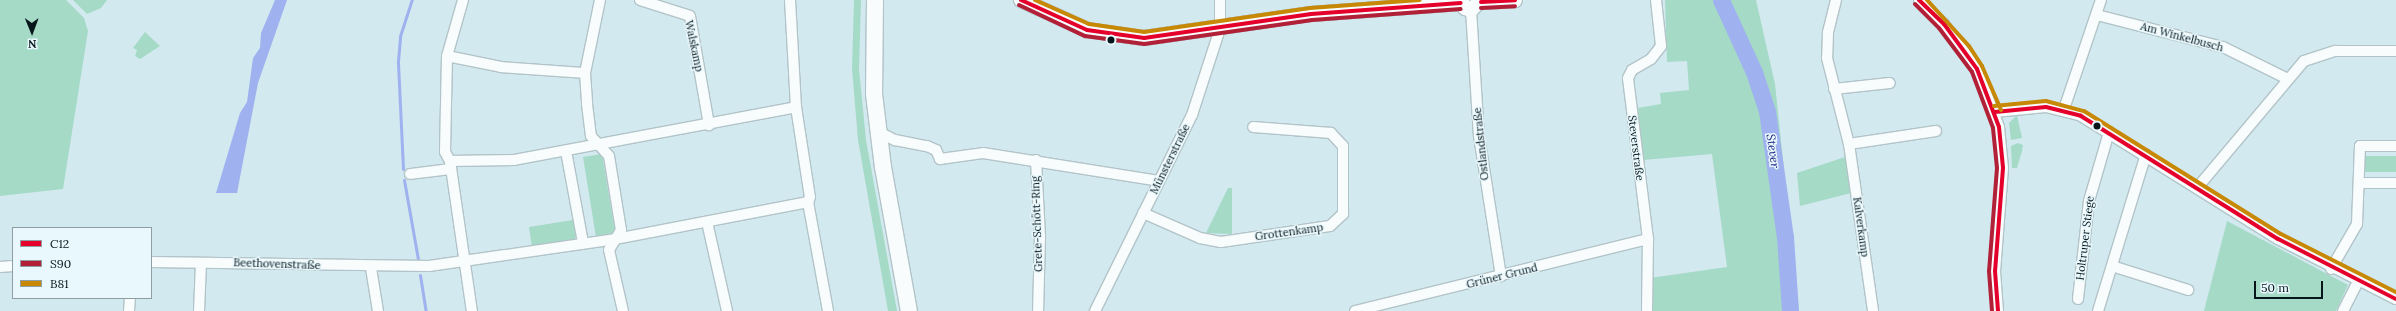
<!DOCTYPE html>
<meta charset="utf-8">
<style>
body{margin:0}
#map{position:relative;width:2396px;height:311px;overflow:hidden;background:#d2e9ef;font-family:Lora,serif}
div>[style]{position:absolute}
.green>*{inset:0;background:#a5dac6}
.water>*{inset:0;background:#9fb2ef}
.stream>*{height:3px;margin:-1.5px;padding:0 1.5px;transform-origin:1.5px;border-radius:1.5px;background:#9fb2ef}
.river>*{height:17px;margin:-8.5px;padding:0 8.5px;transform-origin:8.5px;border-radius:8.5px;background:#9fb2ef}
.roads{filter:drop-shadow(1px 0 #b2c4c8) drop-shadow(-1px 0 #b2c4c8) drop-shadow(0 1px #b2c4c8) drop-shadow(0 -1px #b2c4c8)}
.street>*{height:10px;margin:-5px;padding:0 5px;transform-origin:5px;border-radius:5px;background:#f8fcfd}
.secondary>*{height:14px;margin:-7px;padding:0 7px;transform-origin:7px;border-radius:7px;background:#f8fcfd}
.primary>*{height:16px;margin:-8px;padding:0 8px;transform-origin:8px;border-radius:8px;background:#f8fcfd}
.bus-1>*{height:4px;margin:-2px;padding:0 2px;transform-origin:2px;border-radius:2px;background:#e4002b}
.bus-2>*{height:4px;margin:-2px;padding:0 2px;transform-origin:2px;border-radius:2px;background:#b22037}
.bus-3>*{height:4px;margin:-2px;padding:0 2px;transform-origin:2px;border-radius:2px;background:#c78905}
.dots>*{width:11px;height:11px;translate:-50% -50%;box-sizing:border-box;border:2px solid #e8f8fd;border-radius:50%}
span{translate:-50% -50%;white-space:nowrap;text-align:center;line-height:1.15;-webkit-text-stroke:3px #e8f8fd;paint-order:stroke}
.street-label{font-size:11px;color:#07161a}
.water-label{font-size:12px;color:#252787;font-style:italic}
.legend{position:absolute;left:12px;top:227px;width:140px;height:72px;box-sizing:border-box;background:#e8f8fd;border:1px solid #8e9ea2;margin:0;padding:5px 7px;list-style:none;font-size:12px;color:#07161a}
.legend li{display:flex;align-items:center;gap:8px;height:20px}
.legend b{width:20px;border:1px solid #8e9ea2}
.north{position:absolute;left:12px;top:12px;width:40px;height:40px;-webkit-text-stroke:3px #e8f8fd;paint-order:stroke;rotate:179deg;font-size:11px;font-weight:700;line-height:16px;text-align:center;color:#07161a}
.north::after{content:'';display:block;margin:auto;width:14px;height:18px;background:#07161a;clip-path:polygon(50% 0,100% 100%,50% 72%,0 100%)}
.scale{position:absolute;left:2254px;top:281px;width:69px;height:18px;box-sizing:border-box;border:2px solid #07161a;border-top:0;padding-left:5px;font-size:12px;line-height:14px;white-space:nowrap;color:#07161a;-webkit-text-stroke:3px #e8f8fd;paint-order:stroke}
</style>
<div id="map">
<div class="green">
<i style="clip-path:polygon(0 0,66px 0,84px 18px,88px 31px,63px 189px,0 196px)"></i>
<i style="clip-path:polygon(73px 0,107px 0,101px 8px,87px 14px)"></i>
<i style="clip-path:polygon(854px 0,861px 0,859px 69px,866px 140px,897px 311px,888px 311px,858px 140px,852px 69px)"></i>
<i style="clip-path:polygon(1665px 0,1756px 0,1775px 84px,1799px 311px,1653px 311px,1650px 278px,1727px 267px,1712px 154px,1643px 160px,1638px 108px,1661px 104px,1660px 93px,1689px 90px,1687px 61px,1667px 62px)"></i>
<i style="clip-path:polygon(145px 32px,160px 46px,140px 59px,135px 56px,137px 50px,133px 48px)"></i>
<i style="clip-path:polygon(2017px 115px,2022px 138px,2011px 140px,2009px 123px)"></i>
<i style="clip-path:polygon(2018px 143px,2023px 145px,2022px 151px,2017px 168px,2012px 168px,2011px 146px)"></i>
<i style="clip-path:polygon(602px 154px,615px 232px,596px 237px,583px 157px)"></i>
<i style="clip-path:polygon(2362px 156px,2396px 156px,2396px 172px,2362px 172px)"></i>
<i style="clip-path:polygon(1845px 157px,1851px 193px,1800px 206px,1797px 173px)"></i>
<i style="clip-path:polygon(1228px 188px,1232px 188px,1232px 234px,1206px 233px)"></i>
<i style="clip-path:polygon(573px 220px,576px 241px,532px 248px,529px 227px)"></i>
<i style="clip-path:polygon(2227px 221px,2348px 285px,2336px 311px,2204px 311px)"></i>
</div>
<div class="water">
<i style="clip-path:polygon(275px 0,287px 0,258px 83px,237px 193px,216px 193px,240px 113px,247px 102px,253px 58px,260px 48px,261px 33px)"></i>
</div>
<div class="stream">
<i style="left:403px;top:169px;width:108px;rotate:-92.7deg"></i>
<i style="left:398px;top:61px;width:25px;rotate:-85deg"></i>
<i style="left:400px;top:36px;width:38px;rotate:-72deg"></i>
<i style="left:404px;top:180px;width:80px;rotate:80deg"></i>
<i style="left:420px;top:275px;width:36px;rotate:81deg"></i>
</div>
<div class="river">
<i style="left:1721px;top:0;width:79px;rotate:65.4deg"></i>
<i style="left:1754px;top:72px;width:41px;rotate:71.6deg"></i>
<i style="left:1767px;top:111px;width:127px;rotate:81.9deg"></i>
<i style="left:1785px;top:237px;width:74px;rotate:86.1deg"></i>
</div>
<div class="roads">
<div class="street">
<i style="left:463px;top:0;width:58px;rotate:105.9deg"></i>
<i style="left:447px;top:56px;width:96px;rotate:91.2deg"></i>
<i style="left:445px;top:152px;width:10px;rotate:61deg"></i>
<i style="left:450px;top:161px;width:152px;rotate:81.7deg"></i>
<i style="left:600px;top:0;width:75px;rotate:101.6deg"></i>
<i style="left:585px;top:73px;width:31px;rotate:86deg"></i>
<i style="left:587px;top:104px;width:32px;rotate:83deg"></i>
<i style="left:591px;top:136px;width:27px;rotate:48deg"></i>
<i style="left:609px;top:156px;width:75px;rotate:80.8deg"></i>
<i style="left:621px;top:230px;width:23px;rotate:121deg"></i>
<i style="left:609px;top:250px;width:63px;rotate:77.1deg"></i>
<i style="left:640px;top:0;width:52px;rotate:17.7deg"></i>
<i style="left:690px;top:16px;width:111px;rotate:80.1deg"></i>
<i style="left:790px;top:0;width:107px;rotate:86.8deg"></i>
<i style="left:796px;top:107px;width:91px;rotate:81.2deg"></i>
<i style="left:810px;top:197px;width:5px;rotate:112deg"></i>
<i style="left:808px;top:202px;width:111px;rotate:79.6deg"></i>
<i style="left:1836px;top:0;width:34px;rotate:104deg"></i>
<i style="left:1828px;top:33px;width:25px;rotate:92deg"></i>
<i style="left:1827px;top:58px;width:89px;rotate:75.7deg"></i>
<i style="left:1849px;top:144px;width:169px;rotate:81.8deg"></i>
<i style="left:1919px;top:0;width:35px;rotate:44deg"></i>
<i style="left:1944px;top:24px;width:56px;rotate:53.7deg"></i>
<i style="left:1977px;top:69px;width:62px;rotate:69.2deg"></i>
<i style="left:1999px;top:127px;width:41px;rotate:84.4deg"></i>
<i style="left:2003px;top:168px;width:103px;rotate:94.4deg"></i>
<i style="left:1995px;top:271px;width:40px;rotate:85.7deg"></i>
<i style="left:1471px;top:10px;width:126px;rotate:86.4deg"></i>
<i style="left:1479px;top:136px;width:142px;rotate:81.1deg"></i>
<i style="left:2097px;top:15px;width:130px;rotate:14.3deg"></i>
<i style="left:2223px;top:47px;width:70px;rotate:26.2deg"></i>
<i style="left:447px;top:56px;width:55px;rotate:11.5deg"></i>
<i style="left:501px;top:67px;width:84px;rotate:4.1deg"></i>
<i style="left:1834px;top:89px;width:56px;rotate:-6.1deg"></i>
<i style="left:2064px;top:109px;width:115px;rotate:-71.3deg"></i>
<i style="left:1995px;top:112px;width:51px;rotate:-5.6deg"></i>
<i style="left:2046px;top:107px;width:36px;rotate:14deg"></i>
<i style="left:2081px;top:116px;width:232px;rotate:32deg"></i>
<i style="left:2278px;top:239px;width:132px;rotate:27deg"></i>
<i style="left:879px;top:132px;width:18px;rotate:27deg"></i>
<i style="left:895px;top:140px;width:33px;rotate:11deg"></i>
<i style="left:927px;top:146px;width:10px;rotate:24deg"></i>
<i style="left:936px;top:150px;width:10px;rotate:66deg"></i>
<i style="left:940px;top:159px;width:43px;rotate:-7.9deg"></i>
<i style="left:983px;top:153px;width:178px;rotate:9deg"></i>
<i style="left:1849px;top:144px;width:88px;rotate:-8.5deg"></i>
<i style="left:566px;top:151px;width:94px;rotate:79.5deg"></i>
<i style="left:1036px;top:160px;width:77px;rotate:87deg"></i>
<i style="left:1040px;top:237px;width:74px;rotate:91.5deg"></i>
<i style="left:450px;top:161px;width:64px;rotate:-0.9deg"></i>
<i style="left:514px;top:160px;width:287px;rotate:-10.6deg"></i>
<i style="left:410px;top:174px;width:40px;rotate:-7.1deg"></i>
<i style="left:2360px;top:183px;width:36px"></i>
<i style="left:2197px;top:188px;width:166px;rotate:-49.9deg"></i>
<i style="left:2304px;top:61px;width:33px;rotate:-18deg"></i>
<i style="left:2335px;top:51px;width:61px"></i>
<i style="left:1143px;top:213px;width:62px;rotate:23.7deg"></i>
<i style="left:1200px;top:238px;width:21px;rotate:11deg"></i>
<i style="left:1221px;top:242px;width:110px;rotate:-8.4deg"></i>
<i style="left:1330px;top:226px;width:18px;rotate:-43deg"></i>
<i style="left:1343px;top:214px;width:68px;rotate:-90deg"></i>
<i style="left:1343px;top:146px;width:18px;rotate:-133deg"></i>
<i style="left:1331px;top:133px;width:78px;rotate:-175.6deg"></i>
<i style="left:707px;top:222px;width:91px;rotate:77.3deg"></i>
<i style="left:151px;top:262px;width:278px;rotate:0.8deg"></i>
<i style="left:429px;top:266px;width:189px;rotate:-8.2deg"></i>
<i style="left:616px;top:239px;width:196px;rotate:-10.9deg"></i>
<i style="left:2112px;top:266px;width:80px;rotate:17.5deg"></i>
<i style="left:0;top:267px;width:13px;rotate:-4deg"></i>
<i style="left:371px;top:268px;width:44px;rotate:80.8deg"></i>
<i style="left:2331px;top:269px;width:52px;rotate:-60deg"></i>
<i style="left:2357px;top:224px;width:78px;rotate:-87.8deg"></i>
<i style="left:2360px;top:146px;width:36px"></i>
<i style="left:2078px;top:299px;width:99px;rotate:-83.6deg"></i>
<i style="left:2089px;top:201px;width:72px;rotate:-73.8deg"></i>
<i style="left:129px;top:311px;width:13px;rotate:-86deg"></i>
<i style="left:199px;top:311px;width:48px;rotate:-87.6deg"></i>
<i style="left:1095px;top:311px;width:219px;rotate:-63.7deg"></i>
<i style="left:1192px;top:115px;width:90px;rotate:-72deg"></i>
<i style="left:1220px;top:29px;width:29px;rotate:-90deg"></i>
<i style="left:1355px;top:311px;width:302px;rotate:-13.8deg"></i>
<i style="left:1647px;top:311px;width:72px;rotate:-89.2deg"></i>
<i style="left:1648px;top:239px;width:162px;rotate:-97.1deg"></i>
<i style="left:1628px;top:78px;width:9px;rotate:-63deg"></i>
<i style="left:1632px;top:70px;width:22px;rotate:-30deg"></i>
<i style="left:1651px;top:59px;width:16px;rotate:-52deg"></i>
<i style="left:1661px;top:46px;width:46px;rotate:-96.2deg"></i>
<i style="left:2098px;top:311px;width:164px;rotate:-73deg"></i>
<i style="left:2343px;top:311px;width:33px;rotate:-63deg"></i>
</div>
<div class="secondary">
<i style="left:1021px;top:0;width:72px;rotate:24.4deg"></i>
<i style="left:1087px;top:30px;width:58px;rotate:8deg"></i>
<i style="left:1144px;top:38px;width:169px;rotate:-8.2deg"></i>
<i style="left:1311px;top:14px;width:150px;rotate:-4.2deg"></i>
<i style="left:1461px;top:0;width:9px;rotate:63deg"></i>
<i style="left:1465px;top:8px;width:6px;rotate:18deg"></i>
<i style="left:1471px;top:10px;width:14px;rotate:-45deg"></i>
<i style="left:1481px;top:2px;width:34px;rotate:-3deg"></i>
</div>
<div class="primary">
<i style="left:875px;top:0;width:94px;rotate:90.6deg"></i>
<i style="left:874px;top:94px;width:74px;rotate:83deg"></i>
<i style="left:883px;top:167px;width:146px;rotate:79.8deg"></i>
</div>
</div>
<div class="bus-1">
<i style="left:1021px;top:0;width:72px;rotate:24.4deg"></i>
<i style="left:1087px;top:30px;width:58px;rotate:8deg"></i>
<i style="left:1144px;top:38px;width:169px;rotate:-8.2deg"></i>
<i style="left:1311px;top:14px;width:150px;rotate:-4.2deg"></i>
<i style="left:1919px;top:0;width:35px;rotate:44deg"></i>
<i style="left:1944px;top:24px;width:56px;rotate:53.7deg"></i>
<i style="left:1977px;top:69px;width:62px;rotate:69.2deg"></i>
<i style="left:1999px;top:127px;width:41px;rotate:84.4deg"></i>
<i style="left:2003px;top:168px;width:103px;rotate:94.4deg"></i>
<i style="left:1995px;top:271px;width:40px;rotate:85.7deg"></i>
<i style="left:1481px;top:2px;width:34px;rotate:-3deg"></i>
<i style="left:1995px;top:112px;width:51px;rotate:-5.6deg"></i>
<i style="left:2046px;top:107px;width:36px;rotate:14deg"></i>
<i style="left:2081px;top:116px;width:232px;rotate:32deg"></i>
<i style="left:2278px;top:239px;width:132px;rotate:27deg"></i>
</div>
<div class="bus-2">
<i style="left:1915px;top:4px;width:34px;rotate:45deg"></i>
<i style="left:1939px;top:28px;width:55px;rotate:53.1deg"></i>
<i style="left:1972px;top:72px;width:60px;rotate:69.4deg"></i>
<i style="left:1993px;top:128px;width:40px;rotate:84.3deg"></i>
<i style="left:1997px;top:168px;width:103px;rotate:94.4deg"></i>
<i style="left:1989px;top:271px;width:40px;rotate:85.7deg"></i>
<i style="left:1019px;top:5px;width:73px;rotate:25.2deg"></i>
<i style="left:1085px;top:36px;width:60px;rotate:7.7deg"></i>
<i style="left:1144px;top:44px;width:170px;rotate:-8.1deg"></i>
<i style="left:1312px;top:20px;width:149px;rotate:-4.2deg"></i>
<i style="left:1481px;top:8px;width:34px;rotate:-3deg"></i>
</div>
<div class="bus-3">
<i style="left:1035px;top:0;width:59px;rotate:24deg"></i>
<i style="left:1089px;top:24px;width:56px;rotate:8.3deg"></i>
<i style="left:1144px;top:32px;width:168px;rotate:-8.2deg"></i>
<i style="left:1310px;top:8px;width:110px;rotate:-4.2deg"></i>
<i style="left:1927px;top:0;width:62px;rotate:47.6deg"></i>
<i style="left:1969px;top:46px;width:24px;rotate:57deg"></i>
<i style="left:1982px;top:66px;width:48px;rotate:66.6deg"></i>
<i style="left:1994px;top:106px;width:52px;rotate:-5.5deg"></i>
<i style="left:2046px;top:101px;width:39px;rotate:15deg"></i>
<i style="left:2084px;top:111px;width:232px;rotate:32deg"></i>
<i style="left:2281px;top:234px;width:129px;rotate:26.8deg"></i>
</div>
<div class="dots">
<i style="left:1111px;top:40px;background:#07161a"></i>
<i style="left:2097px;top:126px;background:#07161a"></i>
</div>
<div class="street-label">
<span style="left:2182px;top:37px;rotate:15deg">Am Winkelbusch</span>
<span style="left:694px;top:46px;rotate:78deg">Walskamp</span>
<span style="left:1481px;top:144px;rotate:-96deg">Ostlandstraße</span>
<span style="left:1636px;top:148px;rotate:83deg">Steverstraße</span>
<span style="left:1170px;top:159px;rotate:-64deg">Münsterstraße</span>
<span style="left:1037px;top:224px;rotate:-92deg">Grete-Schött-Ring</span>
<span style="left:1861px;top:227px;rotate:82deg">Kalverkamp</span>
<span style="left:1289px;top:232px;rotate:-8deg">Grottenkamp</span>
<span style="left:2085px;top:238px;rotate:-83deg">Holtruper Stiege</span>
<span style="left:277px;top:264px;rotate:2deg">Beethovenstraße</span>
<span style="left:1502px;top:276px;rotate:-14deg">Grüner Grund</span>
</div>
<div class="water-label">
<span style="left:1773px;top:151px;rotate:82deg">Stever</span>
</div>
<ul class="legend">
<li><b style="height:5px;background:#e4002b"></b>C12</li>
<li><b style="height:5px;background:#b22037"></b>S90</li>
<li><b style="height:5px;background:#c78905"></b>B81</li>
</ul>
<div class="north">N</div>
<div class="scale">50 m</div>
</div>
